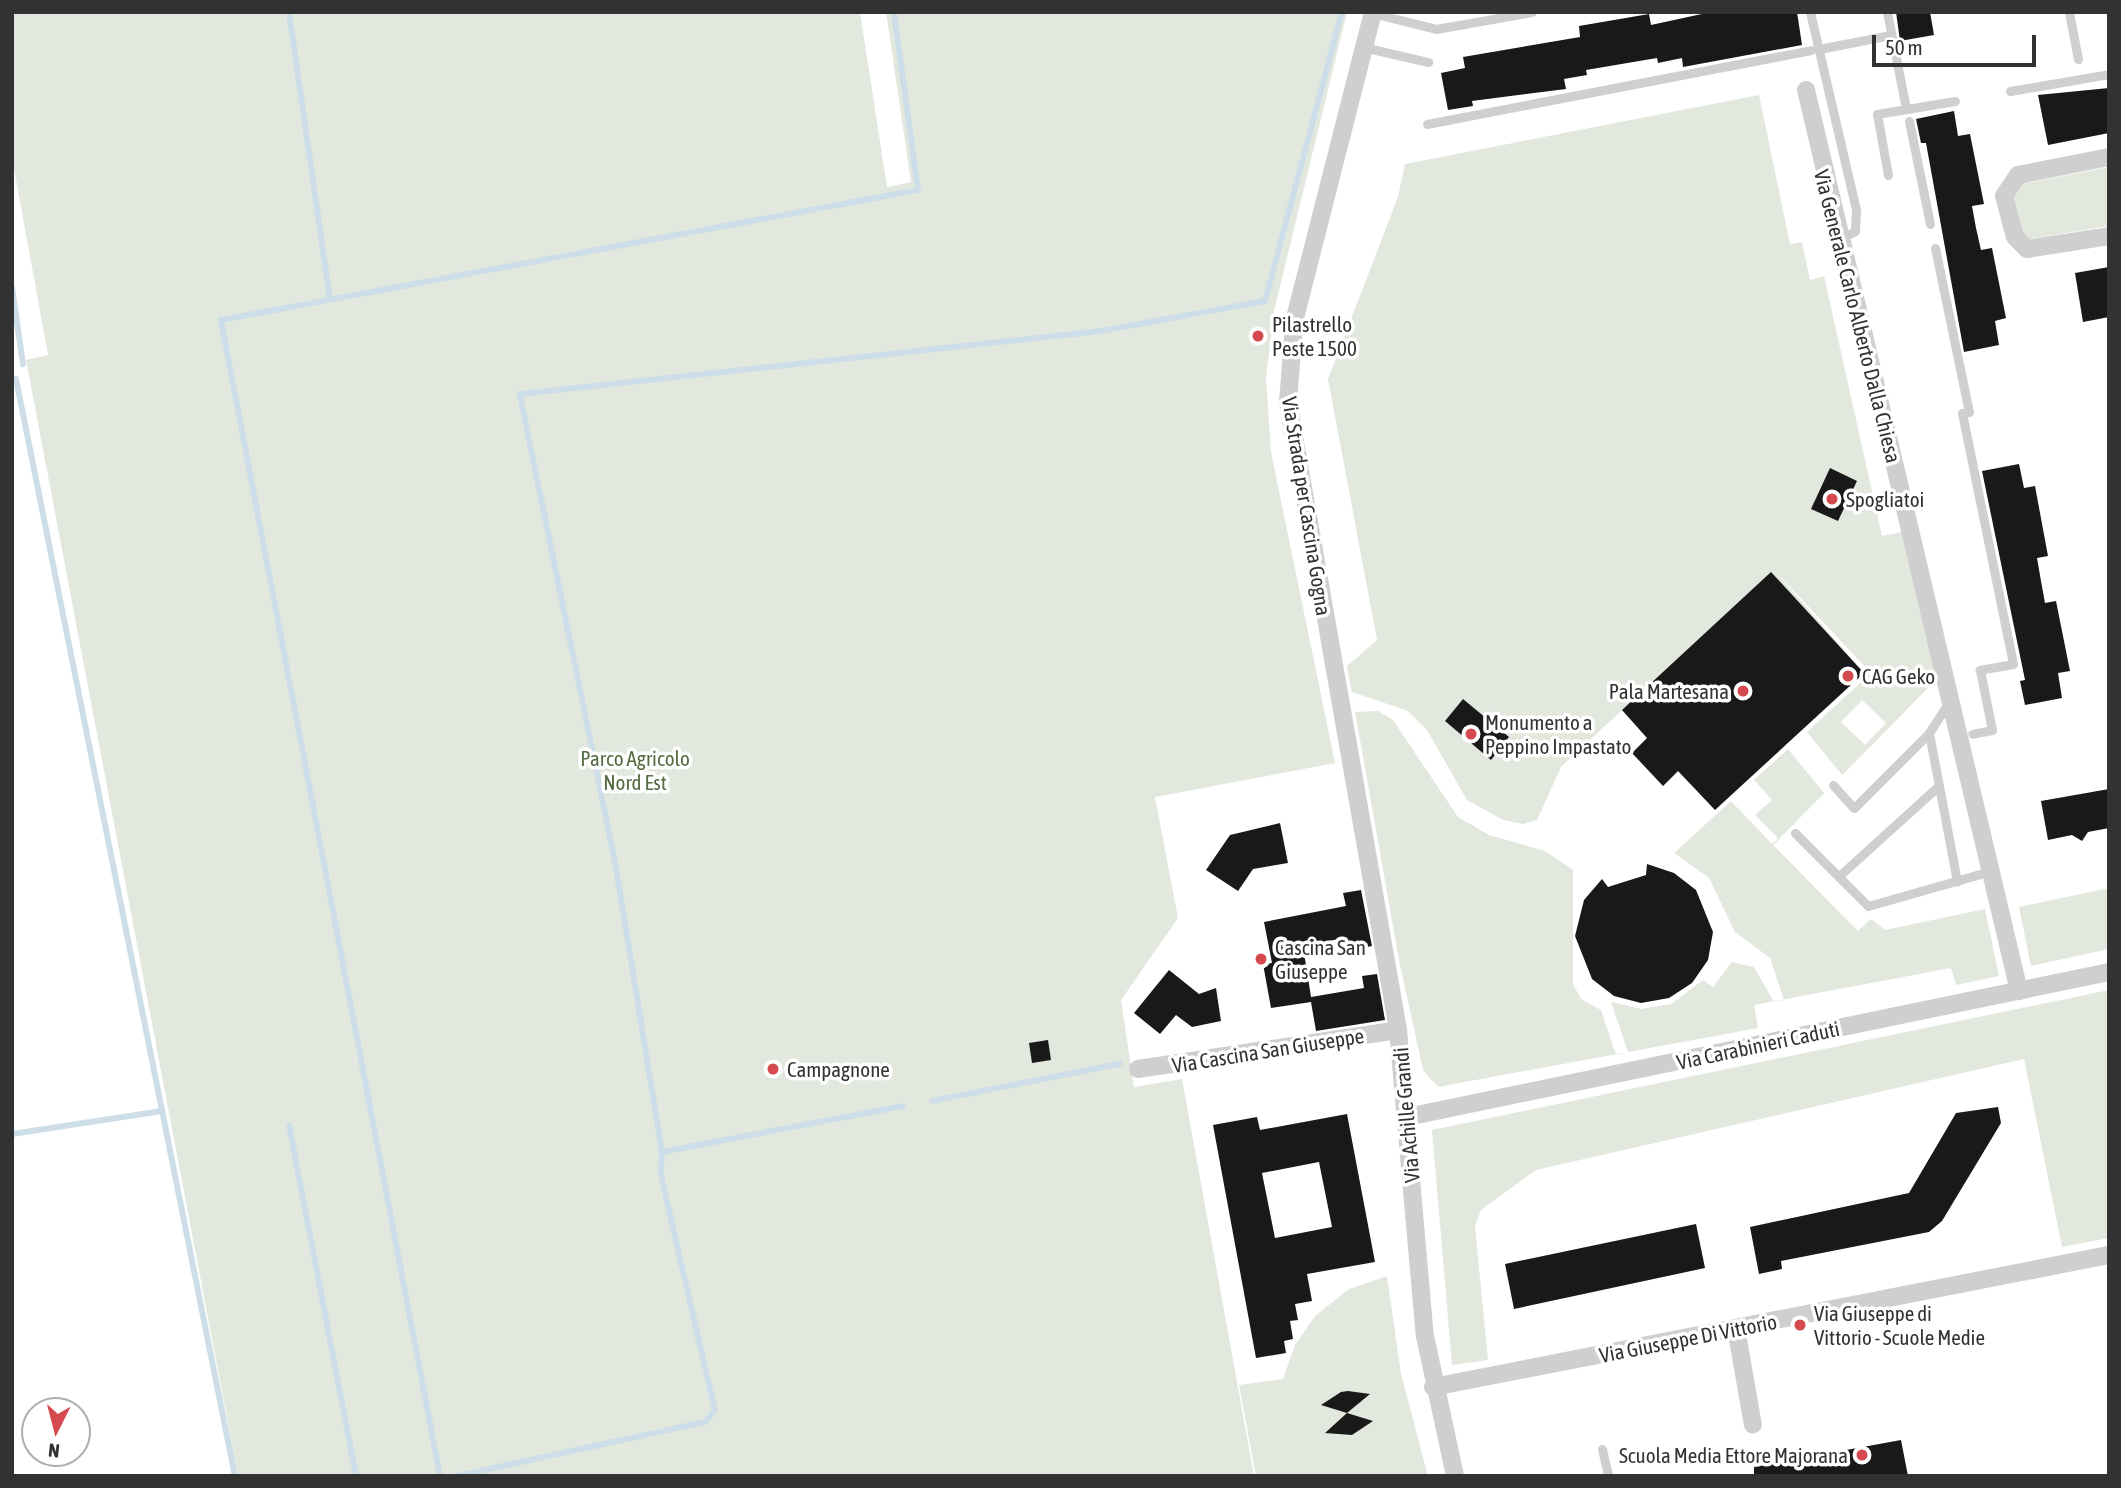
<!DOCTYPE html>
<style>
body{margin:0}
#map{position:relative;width:2121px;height:1488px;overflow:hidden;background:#fff;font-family:"Asap Condensed",sans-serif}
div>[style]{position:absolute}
.green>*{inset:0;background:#e2e8dd}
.stream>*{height:6px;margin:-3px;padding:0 3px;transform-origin:3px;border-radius:3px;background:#cedee9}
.building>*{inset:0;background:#191919}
.lane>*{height:9px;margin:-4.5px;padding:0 4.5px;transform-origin:4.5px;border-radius:4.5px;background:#cfcfcf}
.street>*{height:18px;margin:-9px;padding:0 9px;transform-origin:9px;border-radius:9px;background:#cfcfcf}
.dots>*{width:19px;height:19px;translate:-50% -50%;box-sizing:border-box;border:4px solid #fff;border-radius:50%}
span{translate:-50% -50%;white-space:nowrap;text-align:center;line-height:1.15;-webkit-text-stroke:7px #fff;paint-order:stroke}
.street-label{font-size:21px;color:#323232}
.poi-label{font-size:21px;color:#323232}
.left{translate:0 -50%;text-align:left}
.right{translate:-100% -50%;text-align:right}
.park-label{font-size:21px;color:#556b43}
.frame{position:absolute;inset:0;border:14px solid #323232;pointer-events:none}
.north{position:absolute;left:21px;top:1397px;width:70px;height:70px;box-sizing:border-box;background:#fff;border:2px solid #adadad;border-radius:50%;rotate:186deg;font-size:19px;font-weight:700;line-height:28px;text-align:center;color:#323232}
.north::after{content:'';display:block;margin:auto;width:24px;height:32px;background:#d5494f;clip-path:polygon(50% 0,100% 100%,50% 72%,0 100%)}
.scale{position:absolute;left:1872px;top:35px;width:164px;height:32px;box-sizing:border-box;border:4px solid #323232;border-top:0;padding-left:9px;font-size:21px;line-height:24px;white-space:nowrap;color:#323232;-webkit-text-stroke:5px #fff;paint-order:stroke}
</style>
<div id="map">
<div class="green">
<i style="clip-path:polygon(12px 12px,860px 12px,887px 187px,911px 182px,886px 12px,1347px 12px,1274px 311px,1266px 378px,1271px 452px,1335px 763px,1155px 797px,1178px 918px,1121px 1000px,1134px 1087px,1182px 1079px,1254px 1476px,238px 1476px,26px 360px,48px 355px,12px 158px)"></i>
<i style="clip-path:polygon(evenodd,1759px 95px,1790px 244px,1802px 242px,1810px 280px,1824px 276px,1882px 536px,1907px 531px,1938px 678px,1773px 845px,1858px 931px,1871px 919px,1885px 930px,1985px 909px,1999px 976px,1956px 985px,1951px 968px,1754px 1005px,1758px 1028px,1438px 1087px,1423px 1070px,1399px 960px,1347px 666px,1377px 640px,1328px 379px,1398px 197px,1405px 164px,1759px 95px,1774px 570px,1871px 673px,1807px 732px,1842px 775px,1824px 793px,1788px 749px,1754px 780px,1772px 800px,1755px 815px,1778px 838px,1772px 844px,1731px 801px,1674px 853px,1709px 878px,1735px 932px,1770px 958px,1784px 1000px,1774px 1002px,1754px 967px,1732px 962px,1713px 987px,1703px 980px,1671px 1004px,1641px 1009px,1611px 1002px,1628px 1052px,1616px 1055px,1601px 1010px,1581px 999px,1573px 984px,1573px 870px,1545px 851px,1489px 835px,1458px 817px,1393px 720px,1378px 711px,1355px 712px,1352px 692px,1408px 711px,1427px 730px,1467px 800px,1503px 820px,1523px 824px,1537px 820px,1561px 767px,1622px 710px,1647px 738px,1632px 753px,1663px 786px,1679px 771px,1715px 810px,1864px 673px,1774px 570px,1759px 95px,1463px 699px,1509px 737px,1490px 759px,1445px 721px,1463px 699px,1759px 95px,1862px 700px,1886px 723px,1865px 745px,1841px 722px,1862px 700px)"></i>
<i style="clip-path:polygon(2109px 167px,2109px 226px,2025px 240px,2010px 199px,2021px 184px)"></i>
<i style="clip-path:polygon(2109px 888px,2109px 949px,2031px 966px,2019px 907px)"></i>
<i style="clip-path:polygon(2109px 990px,2109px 1238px,2062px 1247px,2024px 1059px,1536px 1170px,1481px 1210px,1475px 1226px,1488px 1360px,1452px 1365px,1432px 1130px)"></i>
<i style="clip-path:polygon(1387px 1276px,1401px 1374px,1428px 1476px,1256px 1476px,1239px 1385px,1283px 1379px,1295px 1345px,1315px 1316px,1349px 1289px)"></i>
</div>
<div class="stream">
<i style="left:289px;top:12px;width:290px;rotate:81.9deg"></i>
<i style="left:12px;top:287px;width:78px;rotate:81.9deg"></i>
<i style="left:16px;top:379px;width:1119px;rotate:78.71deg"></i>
<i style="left:932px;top:1101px;width:191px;rotate:-11.2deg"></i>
<i style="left:289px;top:1125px;width:357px;rotate:79.2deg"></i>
<i style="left:12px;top:1134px;width:152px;rotate:-8.7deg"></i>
<i style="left:662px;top:1152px;width:245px;rotate:-10.8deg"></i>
<i style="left:440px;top:1476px;width:1177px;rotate:-100.73deg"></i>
<i style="left:221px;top:320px;width:709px;rotate:-10.57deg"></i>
<i style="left:918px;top:190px;width:180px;rotate:-97.7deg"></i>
<i style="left:457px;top:1476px;width:254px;rotate:-12.3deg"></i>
<i style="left:705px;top:1422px;width:15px;rotate:-48deg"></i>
<i style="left:715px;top:1411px;width:242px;rotate:-102.9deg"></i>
<i style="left:661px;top:1175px;width:23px;rotate:-88deg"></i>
<i style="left:662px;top:1152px;width:294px;rotate:-99.2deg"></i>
<i style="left:615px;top:862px;width:478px;rotate:-101.5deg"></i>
<i style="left:520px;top:394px;width:584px;rotate:-6.19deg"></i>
<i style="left:1101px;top:331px;width:167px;rotate:-10.4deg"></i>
<i style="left:1265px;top:301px;width:299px;rotate:-75.1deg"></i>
</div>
<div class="building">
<i style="clip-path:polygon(1711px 12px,1797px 12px,1802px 45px,1683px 67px,1682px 58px,1658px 63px,1657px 58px,1586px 70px,1587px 75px,1564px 79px,1566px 89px,1472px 101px,1473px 106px,1448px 110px,1441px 73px,1465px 68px,1463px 57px,1580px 37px,1579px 26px,1649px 14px,1651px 25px)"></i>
<i style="clip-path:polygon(1896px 12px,1930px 12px,1934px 35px,1900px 41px)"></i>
<i style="clip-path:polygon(2109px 88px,2109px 133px,2048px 145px,2038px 95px)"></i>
<i style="clip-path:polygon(1954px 111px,1958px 136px,1970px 134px,1984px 204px,1972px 206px,1976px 228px,1981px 250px,1992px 248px,2006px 318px,1995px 321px,1999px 345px,1964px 352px,1926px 143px,1921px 143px,1916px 119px)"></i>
<i style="clip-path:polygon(2109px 267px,2109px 317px,2083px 322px,2075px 273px)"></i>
<i style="clip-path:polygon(2019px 464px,2024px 488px,2035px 486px,2048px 556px,2037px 558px,2041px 581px,2045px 603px,2056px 601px,2070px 671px,2058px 673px,2062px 698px,2025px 705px,2020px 681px,2025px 680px,1982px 471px)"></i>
<i style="clip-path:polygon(1830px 468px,1857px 481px,1838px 521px,1811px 509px)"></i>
<i style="clip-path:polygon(1771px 572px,1864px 673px,1715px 810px,1678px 771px,1663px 786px,1632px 753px,1647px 738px,1622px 710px)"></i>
<i style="clip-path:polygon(1463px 699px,1509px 737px,1491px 760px,1445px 721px)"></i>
<i style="clip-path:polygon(2109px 789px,2109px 828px,2088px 832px,2082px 841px,2072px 835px,2048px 840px,2041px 801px)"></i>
<i style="clip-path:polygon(1280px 823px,1288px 863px,1253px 869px,1238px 891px,1206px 870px,1230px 835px)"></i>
<i style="clip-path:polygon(1647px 864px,1674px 873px,1696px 890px,1713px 932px,1708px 960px,1692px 983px,1669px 998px,1641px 1003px,1614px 996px,1592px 979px,1575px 936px,1584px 900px,1602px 879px,1608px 887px,1646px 875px)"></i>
<i style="clip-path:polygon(1361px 890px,1372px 946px,1342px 952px,1339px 939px,1303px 946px,1311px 997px,1364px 988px,1362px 976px,1377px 974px,1385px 1020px,1316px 1031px,1311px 1002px,1271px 1008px,1263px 964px,1272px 963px,1264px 922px,1346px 906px,1343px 893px)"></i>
<i style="clip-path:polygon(1169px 970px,1199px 994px,1216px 988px,1221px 1021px,1192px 1027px,1176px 1015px,1160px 1034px,1134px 1013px)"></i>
<i style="clip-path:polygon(1048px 1040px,1051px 1060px,1032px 1063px,1029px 1043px)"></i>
<i style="clip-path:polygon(1998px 1107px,2001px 1123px,1942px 1221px,1929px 1232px,1781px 1261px,1782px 1269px,1759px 1274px,1750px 1227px,1909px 1193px,1956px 1113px)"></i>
<i style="clip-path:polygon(evenodd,1347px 1114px,1375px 1262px,1307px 1274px,1312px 1301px,1295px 1304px,1298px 1320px,1290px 1321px,1293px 1339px,1284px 1341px,1286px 1353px,1256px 1358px,1213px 1125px,1257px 1117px,1260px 1130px,1347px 1114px,1319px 1162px,1332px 1227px,1275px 1238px,1262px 1173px,1319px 1162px)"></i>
<i style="clip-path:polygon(1696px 1224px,1705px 1268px,1514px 1309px,1505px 1264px)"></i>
<i style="clip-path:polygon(1341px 1392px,1348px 1391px,1370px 1394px,1347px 1413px,1321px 1405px)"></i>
<i style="clip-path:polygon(1347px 1413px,1373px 1421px,1352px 1435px,1325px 1433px)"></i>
<i style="clip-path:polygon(1901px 1440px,1908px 1476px,1754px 1476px,1754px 1467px)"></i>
</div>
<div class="lane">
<i style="left:1810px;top:12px;width:203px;rotate:76.9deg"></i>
<i style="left:1856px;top:210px;width:21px;rotate:93deg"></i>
<i style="left:1855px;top:231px;width:17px;rotate:152deg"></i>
<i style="left:1887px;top:12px;width:99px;rotate:78.9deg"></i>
<i style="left:2069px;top:12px;width:48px;rotate:79.2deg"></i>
<i style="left:1372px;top:13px;width:66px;rotate:14deg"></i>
<i style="left:1436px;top:29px;width:97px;rotate:-10deg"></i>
<i style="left:1363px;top:47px;width:67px;rotate:13deg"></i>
<i style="left:1824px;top:48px;width:68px;rotate:-11deg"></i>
<i style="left:2010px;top:91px;width:100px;rotate:-9.7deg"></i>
<i style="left:1909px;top:121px;width:105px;rotate:78.5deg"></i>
<i style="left:1427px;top:124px;width:391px;rotate:-10.9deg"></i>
<i style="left:1888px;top:175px;width:62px;rotate:-100.2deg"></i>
<i style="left:1877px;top:114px;width:79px;rotate:-9.5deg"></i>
<i style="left:1935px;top:248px;width:167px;rotate:78.3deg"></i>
<i style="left:1969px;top:412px;width:7px;rotate:172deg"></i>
<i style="left:1962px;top:413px;width:256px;rotate:78.5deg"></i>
<i style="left:2013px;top:664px;width:34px;rotate:170deg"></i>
<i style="left:1980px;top:670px;width:61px;rotate:78.7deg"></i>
<i style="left:1992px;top:730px;width:20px;rotate:169deg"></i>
<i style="left:1949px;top:702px;width:37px;rotate:123deg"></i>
<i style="left:1929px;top:733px;width:151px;rotate:79.3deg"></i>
<i style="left:1833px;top:785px;width:31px;rotate:48deg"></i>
<i style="left:1854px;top:808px;width:106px;rotate:-45deg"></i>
<i style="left:1795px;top:833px;width:103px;rotate:45deg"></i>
<i style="left:1868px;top:906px;width:128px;rotate:-15.9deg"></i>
<i style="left:1839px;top:876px;width:132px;rotate:-42.2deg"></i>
<i style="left:1602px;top:1449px;width:28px;rotate:77deg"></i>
</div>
<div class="street">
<i style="left:1373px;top:12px;width:321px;rotate:104.3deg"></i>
<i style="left:1294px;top:323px;width:79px;rotate:94.3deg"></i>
<i style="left:1288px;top:402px;width:638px;rotate:80.06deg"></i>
<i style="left:1398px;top:1030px;width:307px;rotate:85deg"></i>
<i style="left:1425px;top:1336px;width:143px;rotate:77.9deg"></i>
<i style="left:1806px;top:90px;width:926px;rotate:76.7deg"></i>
<i style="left:2109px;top:157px;width:93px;rotate:168.8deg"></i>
<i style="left:2018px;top:175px;width:25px;rotate:124deg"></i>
<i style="left:2004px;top:196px;width:42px;rotate:75deg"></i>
<i style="left:2015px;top:237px;width:17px;rotate:45deg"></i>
<i style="left:2027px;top:249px;width:83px;rotate:-9deg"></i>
<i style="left:1138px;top:1069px;width:263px;rotate:-8.5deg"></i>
<i style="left:1407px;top:1117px;width:717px;rotate:-11.67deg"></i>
<i style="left:1736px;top:1328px;width:98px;rotate:80.1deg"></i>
<i style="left:1433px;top:1387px;width:689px;rotate:-11.05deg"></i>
</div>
<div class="dots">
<i style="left:1258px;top:336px;background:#d5494f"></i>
<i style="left:1832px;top:499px;background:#d5494f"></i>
<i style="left:1848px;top:676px;background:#d5494f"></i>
<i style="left:1743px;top:691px;background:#d5494f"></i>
<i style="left:1471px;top:734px;background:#d5494f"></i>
<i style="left:1261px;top:959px;background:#d5494f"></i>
<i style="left:773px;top:1069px;background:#d5494f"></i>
<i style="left:1800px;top:1325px;background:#d5494f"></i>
<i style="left:1862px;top:1455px;background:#d5494f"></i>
</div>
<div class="street-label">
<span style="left:1858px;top:316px;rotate:76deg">Via Generale Carlo Alberto Dalla Chiesa</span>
<span style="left:1307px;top:506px;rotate:81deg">Via Strada per Cascina Gogna</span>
<span style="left:1758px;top:1045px;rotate:-12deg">Via Carabinieri Caduti</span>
<span style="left:1268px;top:1050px;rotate:-9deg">Via Cascina San Giuseppe</span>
<span style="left:1406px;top:1115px;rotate:-95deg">Via Achille Grandi</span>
<span style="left:1688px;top:1338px;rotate:-11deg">Via Giuseppe Di Vittorio</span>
</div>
<div class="poi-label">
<span class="left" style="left:1272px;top:336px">Pilastrello<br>Peste 1500</span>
<span class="left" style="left:1846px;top:499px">Spogliatoi</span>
<span class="left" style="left:1862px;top:676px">CAG Geko</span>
<span class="right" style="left:1729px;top:691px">Pala Martesana</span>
<span class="left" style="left:1485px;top:734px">Monumento a<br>Peppino Impastato</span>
<span class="left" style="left:1275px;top:959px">Cascina San<br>Giuseppe</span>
<span class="left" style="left:787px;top:1069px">Campagnone</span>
<span class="left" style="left:1814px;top:1325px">Via Giuseppe di<br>Vittorio - Scuole Medie</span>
<span class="right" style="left:1848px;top:1455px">Scuola Media Ettore Majorana</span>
</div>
<div class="park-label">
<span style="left:635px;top:770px">Parco Agricolo<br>Nord Est</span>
</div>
<div class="frame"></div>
<div class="north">N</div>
<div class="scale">50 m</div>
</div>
